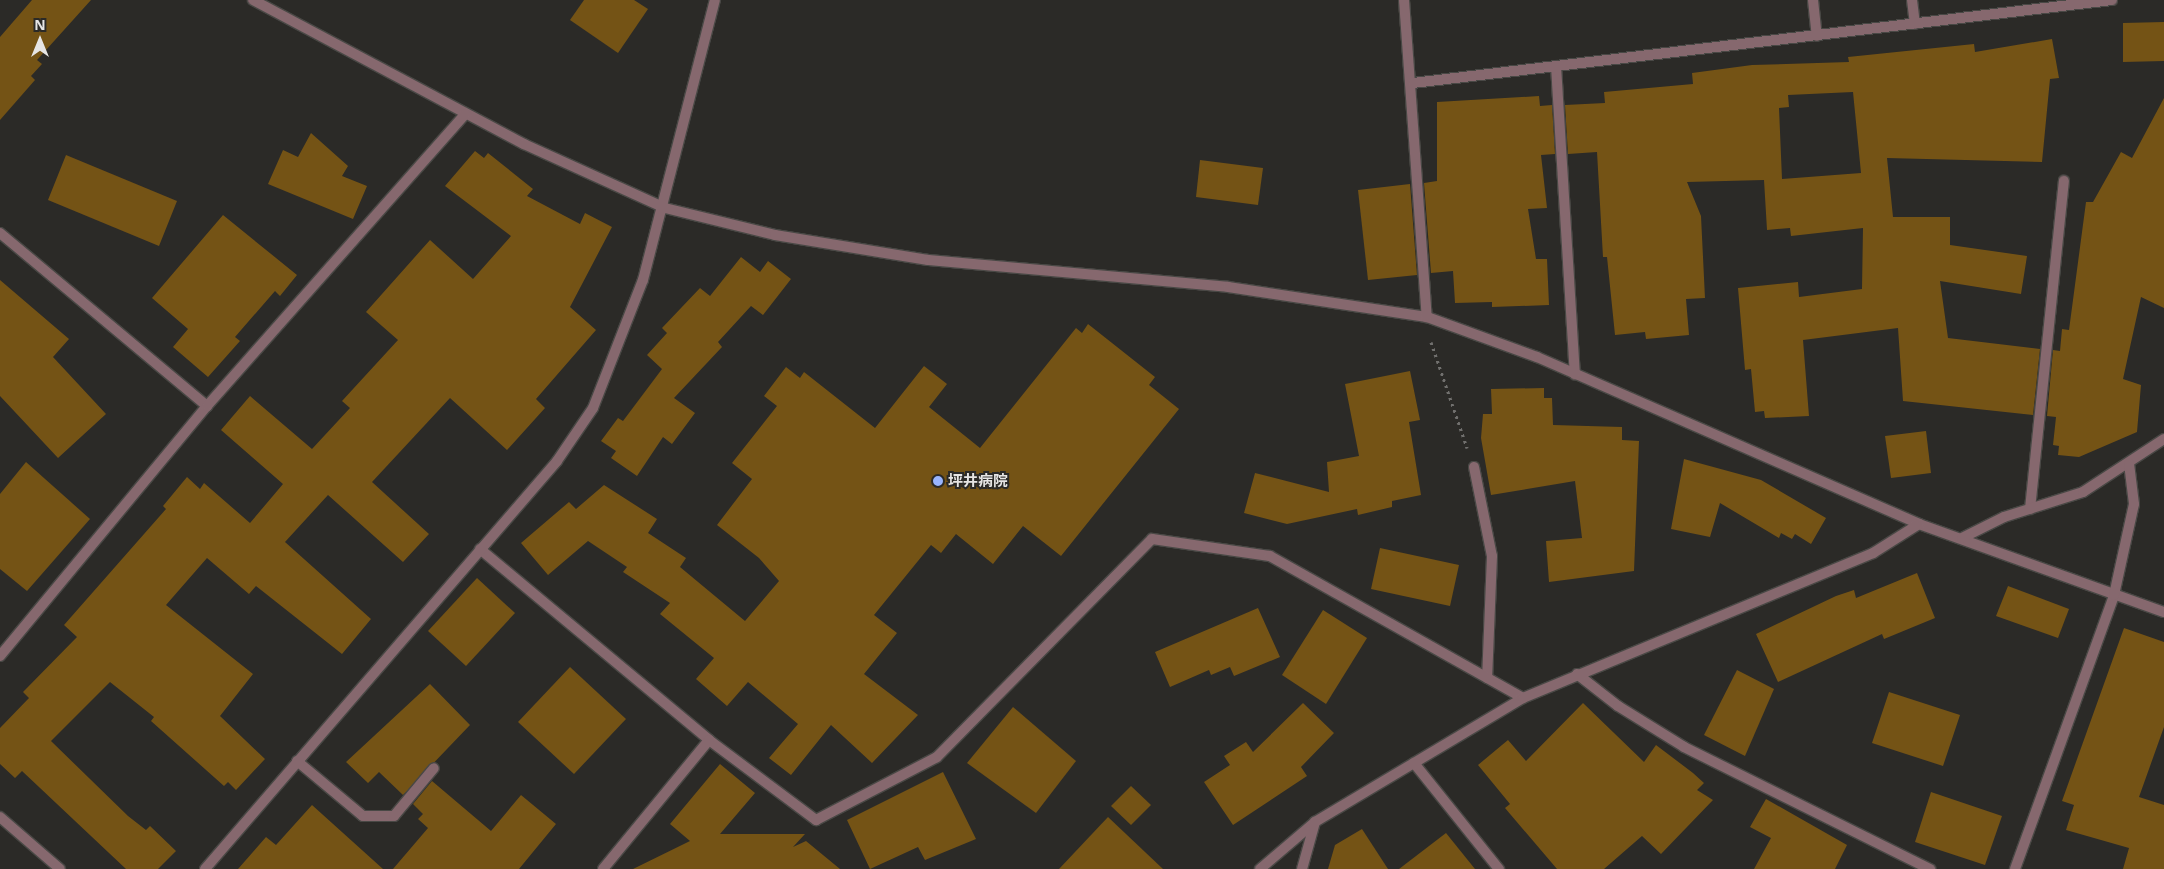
<!DOCTYPE html>
<meta charset="utf-8">
<style>
body{margin:0}
#map{position:relative;width:2164px;height:869px;overflow:hidden;background:#2b2a27;font-family:"Noto Sans","Noto Sans JP",sans-serif}
div>[style]{position:absolute}
.building>*{inset:0;background:#745315}
.path>*{height:3px;margin-top:-1.5px;transform-origin:0;background:repeating-linear-gradient(90deg,#71706e 0 2.5px,transparent 0 6.5px)}
.roads{filter:drop-shadow(1px 0 #494845) drop-shadow(-1px 0 #494845) drop-shadow(0 1px #494845) drop-shadow(0 -1px #494845)}
.street>*{height:10px;margin:-5px;padding:0 5px;transform-origin:5px;border-radius:5px;background:#86686e}
.dots>*{width:14px;height:14px;translate:-50% -50%;box-sizing:border-box;border:2px solid #2b2a27;border-radius:50%}
span{translate:-50% -50%;white-space:nowrap;text-align:center;line-height:1.15;-webkit-text-stroke:4px #2b2a27;paint-order:stroke}
.poi-label{font-size:15px;color:#e6e5e4;font-weight:700}
.left{translate:0 -50%;text-align:left}
.north{position:absolute;left:15px;top:15px;width:50px;height:50px;-webkit-text-stroke:4px #2b2a27;paint-order:stroke;rotate:0deg;font-size:14px;font-weight:700;line-height:20px;text-align:center;color:#e6e5e4}
.north::after{content:'';display:block;margin:auto;width:18px;height:22px;background:#e6e5e4;clip-path:polygon(50% 0,100% 100%,50% 72%,0 100%)}
</style>
<div id="map">
<div class="building">
<i style="clip-path:polygon(32px 0,91px 0,37px 60px,42px 64px,31px 76px,35px 80px,0 120px,0 37px)"></i>
<i style="clip-path:polygon(584px 0,634px 0,648px 9px,618px 53px,570px 20px)"></i>
<i style="clip-path:polygon(2164px 22px,2164px 61px,2123px 62px,2123px 23px)"></i>
<i style="clip-path:polygon(evenodd,2052px 39px,2059px 78px,2050px 79px,2042px 162px,1887px 158px,1893px 217px,1950px 217px,1950px 245px,2027px 256px,2021px 294px,1940px 281px,1948px 338px,2040px 349px,2033px 415px,1903px 401px,1898px 328px,1803px 340px,1809px 416px,1765px 418px,1764px 411px,1755px 412px,1751px 369px,1745px 370px,1738px 288px,1798px 282px,1799px 297px,1862px 289px,1863px 228px,1791px 236px,1790px 228px,1767px 230px,1764px 180px,1687px 182px,1701px 216px,1705px 298px,1686px 299px,1689px 335px,1646px 339px,1645px 332px,1615px 335px,1607px 257px,1603px 257px,1597px 152px,1568px 154px,1565px 105px,1605px 103px,1604px 92px,1693px 84px,1692px 73px,1752px 65px,1849px 62px,1848px 57px,1974px 44px,1975px 52px,2052px 39px,1853px 92px,1861px 173px,1782px 179px,1779px 108px,1789px 107px,1788px 95px,1853px 92px)"></i>
<i style="clip-path:polygon(1539px 96px,1540px 106px,1552px 105px,1555px 154px,1541px 155px,1547px 208px,1528px 209px,1536px 259px,1547px 259px,1549px 305px,1492px 307px,1492px 302px,1455px 303px,1453px 271px,1431px 273px,1424px 183px,1437px 181px,1437px 102px)"></i>
<i style="clip-path:polygon(2164px 98px,2164px 308px,2141px 297px,2123px 379px,2141px 385px,2137px 432px,2079px 457px,2058px 455px,2059px 446px,2053px 445px,2056px 417px,2047px 416px,2053px 350px,2060px 351px,2062px 329px,2069px 330px,2086px 202px,2093px 202px,2121px 152px,2132px 158px)"></i>
<i style="clip-path:polygon(311px 133px,348px 166px,342px 176px,367px 186px,353px 219px,268px 184px,283px 150px,298px 157px)"></i>
<i style="clip-path:polygon(475px 151px,484px 158px,488px 153px,533px 189px,527px 196px,580px 224px,585px 213px,612px 227px,570px 307px,596px 330px,536px 399px,545px 408px,507px 450px,450px 398px,372px 482px,429px 534px,403px 562px,328px 495px,285px 542px,371px 619px,342px 654px,256px 586px,249px 594px,207px 558px,166px 605px,253px 674px,220px 716px,265px 759px,236px 790px,228px 782px,224px 786px,151px 721px,154px 717px,110px 682px,51px 741px,128px 816px,146px 830px,150px 826px,176px 851px,158px 869px,126px 869px,22px 771px,15px 778px,0 764px,0 728px,29px 698px,23px 692px,77px 637px,64px 625px,166px 509px,163px 506px,187px 477px,200px 489px,204px 483px,250px 523px,283px 484px,221px 430px,250px 396px,312px 449px,350px 408px,342px 401px,398px 340px,366px 312px,430px 240px,473px 279px,511px 236px,445px 186px)"></i>
<i style="clip-path:polygon(66px 155px,177px 201px,159px 246px,48px 200px)"></i>
<i style="clip-path:polygon(1200px 160px,1263px 168px,1258px 205px,1196px 197px)"></i>
<i style="clip-path:polygon(1410px 184px,1417px 275px,1368px 280px,1358px 190px)"></i>
<i style="clip-path:polygon(223px 215px,297px 275px,280px 296px,275px 291px,235px 337px,240px 341px,208px 377px,173px 347px,188px 329px,152px 298px)"></i>
<i style="clip-path:polygon(741px 257px,760px 272px,768px 261px,791px 279px,763px 315px,751px 306px,718px 342px,722px 347px,674px 398px,695px 413px,672px 444px,663px 437px,637px 476px,611px 458px,616px 451px,601px 441px,618px 418px,623px 421px,662px 369px,647px 355px,667px 333px,662px 328px,700px 288px,710px 296px)"></i>
<i style="clip-path:polygon(0 280px,69px 339px,53px 357px,106px 414px,58px 458px,0 396px)"></i>
<i style="clip-path:polygon(1088px 324px,1155px 377px,1149px 385px,1179px 409px,1061px 556px,1023px 526px,993px 564px,956px 534px,941px 553px,931px 545px,874px 615px,897px 633px,864px 674px,918px 715px,872px 763px,831px 725px,791px 775px,769px 758px,798px 724px,748px 682px,727px 706px,696px 679px,714px 658px,660px 614px,670px 603px,623px 572px,627px 567px,588px 541px,548px 575px,521px 543px,569px 502px,576px 509px,604px 485px,657px 519px,648px 533px,686px 558px,680px 567px,745px 621px,779px 581px,759px 558px,717px 525px,752px 479px,732px 463px,777px 406px,764px 396px,786px 367px,800px 378px,804px 372px,875px 428px,924px 366px,947px 384px,929px 407px,980px 448px,1076px 328px,1082px 333px)"></i>
<i style="clip-path:polygon(1410px 371px,1420px 420px,1409px 422px,1421px 495px,1392px 501px,1392px 507px,1358px 515px,1357px 509px,1287px 524px,1244px 513px,1255px 473px,1329px 492px,1327px 462px,1359px 456px,1345px 384px)"></i>
<i style="clip-path:polygon(1544px 388px,1544px 398px,1552px 398px,1553px 425px,1622px 427px,1622px 440px,1639px 441px,1634px 571px,1549px 582px,1546px 541px,1582px 538px,1575px 481px,1491px 495px,1481px 438px,1483px 414px,1492px 414px,1491px 389px)"></i>
<i style="clip-path:polygon(1926px 431px,1931px 473px,1891px 478px,1885px 436px)"></i>
<i style="clip-path:polygon(1684px 459px,1761px 480px,1826px 518px,1811px 544px,1795px 534px,1792px 539px,1781px 533px,1779px 538px,1720px 503px,1710px 537px,1671px 529px)"></i>
<i style="clip-path:polygon(26px 462px,90px 519px,27px 591px,0 569px,0 494px)"></i>
<i style="clip-path:polygon(1380px 548px,1459px 565px,1450px 606px,1371px 589px)"></i>
<i style="clip-path:polygon(1917px 573px,1935px 618px,1884px 639px,1882px 634px,1778px 682px,1756px 634px,1836px 596px,1854px 590px,1856px 598px)"></i>
<i style="clip-path:polygon(477px 578px,515px 613px,466px 666px,428px 631px)"></i>
<i style="clip-path:polygon(2008px 586px,2069px 609px,2058px 638px,1996px 616px)"></i>
<i style="clip-path:polygon(1258px 608px,1280px 657px,1234px 676px,1230px 667px,1211px 675px,1209px 670px,1170px 687px,1155px 652px)"></i>
<i style="clip-path:polygon(1323px 610px,1367px 638px,1326px 704px,1282px 675px)"></i>
<i style="clip-path:polygon(2124px 628px,2164px 642px,2164px 727px,2139px 797px,2164px 805px,2164px 869px,2123px 869px,2129px 848px,2066px 830px,2074px 805px,2062px 801px)"></i>
<i style="clip-path:polygon(570px 667px,626px 719px,574px 774px,518px 722px)"></i>
<i style="clip-path:polygon(1737px 670px,1774px 689px,1745px 756px,1704px 735px)"></i>
<i style="clip-path:polygon(430px 684px,470px 725px,403px 795px,379px 772px,368px 783px,346px 762px)"></i>
<i style="clip-path:polygon(1889px 692px,1960px 715px,1943px 766px,1872px 743px)"></i>
<i style="clip-path:polygon(1303px 703px,1334px 733px,1301px 767px,1307px 776px,1233px 825px,1204px 782px,1230px 765px,1224px 756px,1246px 742px,1253px 752px)"></i>
<i style="clip-path:polygon(1583px 703px,1644px 762px,1656px 745px,1693px 773px,1704px 783px,1697px 790px,1713px 800px,1661px 854px,1642px 836px,1604px 869px,1557px 869px,1505px 808px,1510px 804px,1478px 765px,1508px 740px,1526px 761px)"></i>
<i style="clip-path:polygon(1013px 707px,1076px 761px,1036px 813px,967px 763px)"></i>
<i style="clip-path:polygon(720px 764px,755px 793px,720px 834px,805px 834px,793px 847px,806px 841px,840px 869px,633px 869px,690px 841px,670px 824px)"></i>
<i style="clip-path:polygon(943px 772px,976px 839px,925px 860px,918px 847px,870px 869px,847px 820px)"></i>
<i style="clip-path:polygon(432px 781px,491px 831px,521px 795px,556px 824px,519px 869px,393px 869px,428px 828px,418px 819px,423px 814px,413px 804px)"></i>
<i style="clip-path:polygon(1131px 786px,1151px 805px,1131px 825px,1111px 806px)"></i>
<i style="clip-path:polygon(1931px 792px,2002px 816px,1985px 865px,1915px 842px)"></i>
<i style="clip-path:polygon(1766px 799px,1847px 845px,1835px 869px,1754px 869px,1771px 838px,1750px 827px)"></i>
<i style="clip-path:polygon(312px 805px,383px 869px,238px 869px,266px 837px,276px 845px)"></i>
<i style="clip-path:polygon(1108px 817px,1163px 869px,1059px 869px)"></i>
<i style="clip-path:polygon(1362px 829px,1388px 869px,1328px 869px,1335px 845px)"></i>
<i style="clip-path:polygon(1446px 833px,1475px 869px,1399px 869px)"></i>
</div>
<div class="path">
<i style="left:1431px;top:342px;width:112px;rotate:71.2deg"></i>
</div>
<div class="roads">
<div class="street">
<i style="left:253px;top:0;width:307px;rotate:28deg"></i>
<i style="left:524px;top:144px;width:155px;rotate:24.4deg"></i>
<i style="left:665px;top:208px;width:113px;rotate:13.8deg"></i>
<i style="left:775px;top:235px;width:155px;rotate:9.3deg"></i>
<i style="left:928px;top:260px;width:301px;rotate:5.1deg"></i>
<i style="left:1228px;top:287px;width:201px;rotate:8.6deg"></i>
<i style="left:1427px;top:317px;width:117px;rotate:20deg"></i>
<i style="left:1537px;top:357px;width:417px;rotate:23.6deg"></i>
<i style="left:1919px;top:524px;width:260px;rotate:19.8deg"></i>
<i style="left:1404px;top:0;width:318px;rotate:85.9deg"></i>
<i style="left:1813px;top:0;width:36px;rotate:84deg"></i>
<i style="left:1912px;top:0;width:24px;rotate:83deg"></i>
<i style="left:1556px;top:66px;width:309px;rotate:86.5deg"></i>
<i style="left:1413px;top:83px;width:704px;rotate:-6.77deg"></i>
<i style="left:0;top:233px;width:270px;rotate:39.9deg"></i>
<i style="left:1474px;top:467px;width:91px;rotate:78.6deg"></i>
<i style="left:1492px;top:556px;width:122px;rotate:92.3deg"></i>
<i style="left:2030px;top:509px;width:330px;rotate:-84.1deg"></i>
<i style="left:1962px;top:538px;width:47px;rotate:-26.6deg"></i>
<i style="left:2004px;top:517px;width:83px;rotate:-17.6deg"></i>
<i style="left:2083px;top:492px;width:97px;rotate:-33.2deg"></i>
<i style="left:480px;top:549px;width:298px;rotate:39.8deg"></i>
<i style="left:709px;top:740px;width:134px;rotate:36.8deg"></i>
<i style="left:816px;top:820px;width:136px;rotate:-27.5deg"></i>
<i style="left:937px;top:757px;width:306px;rotate:-45.4deg"></i>
<i style="left:1152px;top:539px;width:119px;rotate:8.2deg"></i>
<i style="left:1270px;top:556px;width:290px;rotate:29.3deg"></i>
<i style="left:0;top:656px;width:325px;rotate:-50.4deg"></i>
<i style="left:207px;top:406px;width:390px;rotate:-48.5deg"></i>
<i style="left:1577px;top:674px;width:52px;rotate:38deg"></i>
<i style="left:1618px;top:706px;width:78px;rotate:31.8deg"></i>
<i style="left:1684px;top:747px;width:275px;rotate:26.4deg"></i>
<i style="left:297px;top:761px;width:86px;rotate:39.8deg"></i>
<i style="left:363px;top:816px;width:31px"></i>
<i style="left:394px;top:816px;width:62px;rotate:-50.2deg"></i>
<i style="left:1414px;top:763px;width:136px;rotate:51.3deg"></i>
<i style="left:0;top:817px;width:79px;rotate:40.9deg"></i>
<i style="left:205px;top:869px;width:539px;rotate:-49.21deg"></i>
<i style="left:557px;top:461px;width:64px;rotate:-55.8deg"></i>
<i style="left:593px;top:408px;width:137px;rotate:-68.7deg"></i>
<i style="left:643px;top:280px;width:289px;rotate:-75.6deg"></i>
<i style="left:603px;top:869px;width:167px;rotate:-50.6deg"></i>
<i style="left:1260px;top:869px;width:72px;rotate:-40.5deg"></i>
<i style="left:1315px;top:822px;width:242px;rotate:-30.8deg"></i>
<i style="left:1523px;top:698px;width:379px;rotate:-22.5deg"></i>
<i style="left:1873px;top:553px;width:54px;rotate:-32.2deg"></i>
<i style="left:1302px;top:869px;width:49px;rotate:-74.5deg"></i>
<i style="left:2015px;top:869px;width:291px;rotate:-70.1deg"></i>
<i style="left:2114px;top:595px;width:93px;rotate:-77.6deg"></i>
<i style="left:2134px;top:504px;width:41px;rotate:-97deg"></i>
</div>
</div>
<div class="dots">
<i style="left:938px;top:481px;background:#99b5fd"></i>
</div>
<div class="poi-label">
<span class="left" style="left:948px;top:481px">坪井病院</span>
</div>
<div class="north">N</div>
</div>
